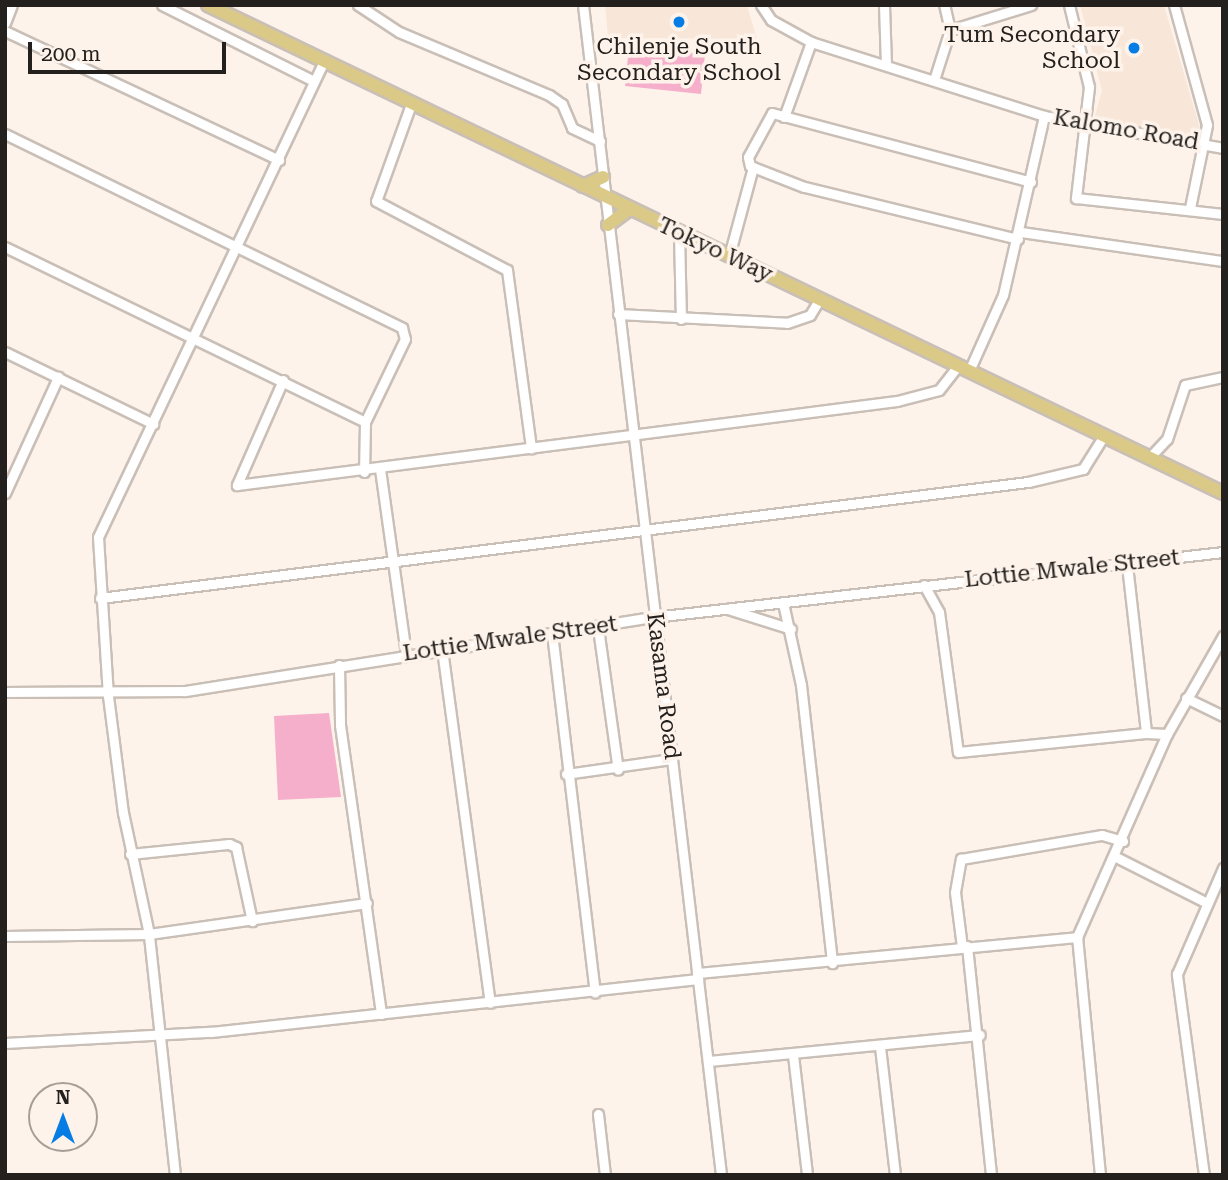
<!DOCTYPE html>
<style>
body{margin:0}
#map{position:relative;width:1228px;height:1180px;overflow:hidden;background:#fef3eb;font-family:"Roboto Serif",serif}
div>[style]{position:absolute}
.built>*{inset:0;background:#f8e7d9}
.green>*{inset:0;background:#f5afcb}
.roads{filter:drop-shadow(2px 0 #c9bfb7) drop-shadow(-2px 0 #c9bfb7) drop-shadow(0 2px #c9bfb7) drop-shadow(0 -2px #c9bfb7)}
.minor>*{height:9px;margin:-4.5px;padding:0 4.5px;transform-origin:4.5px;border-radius:4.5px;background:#fff}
.major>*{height:12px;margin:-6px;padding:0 6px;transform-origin:6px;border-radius:6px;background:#dbca87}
.dots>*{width:19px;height:19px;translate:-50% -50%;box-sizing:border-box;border:4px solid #fef3eb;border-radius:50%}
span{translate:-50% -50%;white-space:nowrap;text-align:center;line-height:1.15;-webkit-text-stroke:7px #fef3eb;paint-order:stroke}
.poi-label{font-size:23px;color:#23201d}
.right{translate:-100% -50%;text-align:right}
.street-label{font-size:23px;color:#23201d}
.frame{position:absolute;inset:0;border:7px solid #23201d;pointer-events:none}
.north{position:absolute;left:28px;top:1082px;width:70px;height:70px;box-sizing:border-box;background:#fef3eb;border:2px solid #a69f99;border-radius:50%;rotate:0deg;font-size:19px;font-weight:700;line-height:28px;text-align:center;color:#23201d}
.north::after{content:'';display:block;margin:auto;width:24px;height:32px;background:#067de4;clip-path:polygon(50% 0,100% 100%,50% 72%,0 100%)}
.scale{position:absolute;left:28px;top:42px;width:198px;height:32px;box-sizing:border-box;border:4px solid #23201d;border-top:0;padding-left:9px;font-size:21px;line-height:24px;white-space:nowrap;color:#23201d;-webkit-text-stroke:5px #fef3eb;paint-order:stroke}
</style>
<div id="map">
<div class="built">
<i style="clip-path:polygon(605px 5px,747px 5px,757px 39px,608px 38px)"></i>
<i style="clip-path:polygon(1080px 5px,1164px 5px,1200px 128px,1191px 135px,1100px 123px,1095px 115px,1102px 91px)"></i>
</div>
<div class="green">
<i style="clip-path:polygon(629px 47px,705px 54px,701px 94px,625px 86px)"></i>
<i style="clip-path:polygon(329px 713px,341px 797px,278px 800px,274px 716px)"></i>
</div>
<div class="roads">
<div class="minor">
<i style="left:162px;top:5px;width:170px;rotate:26.6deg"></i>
<i style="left:358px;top:5px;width:49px;rotate:33.4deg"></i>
<i style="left:399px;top:32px;width:163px;rotate:22.8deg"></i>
<i style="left:549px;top:95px;width:16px;rotate:35deg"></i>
<i style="left:562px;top:104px;width:26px;rotate:67deg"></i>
<i style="left:572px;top:128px;width:31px;rotate:25deg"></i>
<i style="left:583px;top:5px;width:1178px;rotate:83.27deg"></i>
<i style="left:761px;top:5px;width:18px;rotate:56deg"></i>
<i style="left:771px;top:20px;width:46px;rotate:28.8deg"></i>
<i style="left:811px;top:42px;width:244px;rotate:17.6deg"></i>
<i style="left:1044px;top:116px;width:182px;rotate:10.1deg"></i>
<i style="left:884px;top:5px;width:59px;rotate:88.1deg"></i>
<i style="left:1069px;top:5px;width:84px;rotate:76.3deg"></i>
<i style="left:1089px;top:87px;width:112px;rotate:96.7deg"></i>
<i style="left:1076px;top:198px;width:148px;rotate:6.2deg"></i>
<i style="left:1174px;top:5px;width:124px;rotate:74.6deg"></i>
<i style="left:1207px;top:125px;width:85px;rotate:101.6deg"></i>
<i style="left:5px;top:23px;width:19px;rotate:-69deg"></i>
<i style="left:950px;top:30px;width:85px;rotate:-17.2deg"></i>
<i style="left:5px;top:31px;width:303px;rotate:25.2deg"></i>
<i style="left:934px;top:80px;width:52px;rotate:-72.3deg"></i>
<i style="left:950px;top:30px;width:26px;rotate:-103deg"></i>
<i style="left:411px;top:104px;width:103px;rotate:109.8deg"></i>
<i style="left:376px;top:201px;width:148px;rotate:27.8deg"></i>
<i style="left:507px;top:270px;width:180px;rotate:82.3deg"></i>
<i style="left:784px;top:117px;width:80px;rotate:-70.2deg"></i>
<i style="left:5px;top:134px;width:442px;rotate:26deg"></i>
<i style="left:402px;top:328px;width:11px;rotate:75deg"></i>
<i style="left:405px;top:339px;width:92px;rotate:115.7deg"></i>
<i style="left:365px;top:422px;width:50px;rotate:91.1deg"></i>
<i style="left:1021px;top:232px;width:204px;rotate:8.2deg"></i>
<i style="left:679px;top:233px;width:86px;rotate:88.7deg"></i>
<i style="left:1018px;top:239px;width:220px;rotate:-166.3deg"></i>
<i style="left:804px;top:187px;width:58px;rotate:-158.7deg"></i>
<i style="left:750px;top:166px;width:9px;rotate:-103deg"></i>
<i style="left:748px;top:157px;width:50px;rotate:-61.4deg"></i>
<i style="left:772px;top:113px;width:268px;rotate:14.9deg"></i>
<i style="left:5px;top:247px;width:400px;rotate:25.9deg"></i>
<i style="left:729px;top:256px;width:92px;rotate:-74.9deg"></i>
<i style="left:618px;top:314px;width:169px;rotate:3deg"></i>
<i style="left:787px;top:323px;width:24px;rotate:-19deg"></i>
<i style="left:810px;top:315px;width:17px;rotate:-59deg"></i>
<i style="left:5px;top:352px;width:165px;rotate:25.9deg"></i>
<i style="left:969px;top:371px;width:83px;rotate:-65.9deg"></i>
<i style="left:1003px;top:295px;width:184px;rotate:-77.1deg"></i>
<i style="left:283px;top:380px;width:115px;rotate:113.7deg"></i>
<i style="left:237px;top:485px;width:665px;rotate:-7.25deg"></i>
<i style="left:897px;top:401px;width:43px;rotate:-14.7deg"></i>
<i style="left:939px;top:390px;width:31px;rotate:-52deg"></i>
<i style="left:1149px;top:458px;width:26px;rotate:-47deg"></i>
<i style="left:1167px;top:439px;width:57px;rotate:-71.6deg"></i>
<i style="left:1185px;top:385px;width:39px;rotate:-12deg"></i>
<i style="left:380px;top:469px;width:187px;rotate:82deg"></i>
<i style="left:5px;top:493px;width:128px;rotate:-65.4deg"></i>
<i style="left:1127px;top:565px;width:169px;rotate:83.5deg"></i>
<i style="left:1146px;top:733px;width:21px;rotate:3deg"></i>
<i style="left:924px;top:585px;width:31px;rotate:61deg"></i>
<i style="left:939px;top:612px;width:141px;rotate:82.3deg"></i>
<i style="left:958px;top:752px;width:189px;rotate:-5.8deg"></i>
<i style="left:100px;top:598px;width:935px;rotate:-7.13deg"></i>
<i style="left:1028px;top:482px;width:57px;rotate:-13.3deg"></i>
<i style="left:1083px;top:469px;width:40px;rotate:-58deg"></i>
<i style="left:783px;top:603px;width:84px;rotate:77.6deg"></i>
<i style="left:801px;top:685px;width:280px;rotate:83.6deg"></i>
<i style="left:728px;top:609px;width:66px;rotate:17.6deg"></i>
<i style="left:598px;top:628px;width:143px;rotate:82deg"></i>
<i style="left:552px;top:633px;width:362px;rotate:83.2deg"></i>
<i style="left:442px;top:649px;width:357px;rotate:82.3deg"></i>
<i style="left:339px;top:665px;width:60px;rotate:89deg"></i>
<i style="left:340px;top:725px;width:292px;rotate:81.9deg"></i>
<i style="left:5px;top:692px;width:180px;rotate:-0.3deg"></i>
<i style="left:185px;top:691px;width:475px;rotate:-9deg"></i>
<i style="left:654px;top:617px;width:573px;rotate:-6.52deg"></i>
<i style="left:1186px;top:698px;width:41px;rotate:25.9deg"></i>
<i style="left:566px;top:774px;width:107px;rotate:-8.1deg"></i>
<i style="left:130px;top:854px;width:100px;rotate:-5.8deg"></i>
<i style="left:229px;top:844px;width:8px;rotate:23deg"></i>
<i style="left:236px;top:847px;width:76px;rotate:77.8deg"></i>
<i style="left:1116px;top:857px;width:102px;rotate:26.8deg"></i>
<i style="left:5px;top:936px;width:144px;rotate:-0.8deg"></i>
<i style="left:149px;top:934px;width:220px;rotate:-8.1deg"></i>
<i style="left:967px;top:946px;width:230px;rotate:84deg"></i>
<i style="left:962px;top:947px;width:55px;rotate:-97.3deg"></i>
<i style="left:955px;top:892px;width:34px;rotate:-80deg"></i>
<i style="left:961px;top:859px;width:143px;rotate:-9.7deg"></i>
<i style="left:1102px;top:835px;width:22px;rotate:16deg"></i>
<i style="left:697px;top:973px;width:382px;rotate:-5.4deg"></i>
<i style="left:5px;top:1043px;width:206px;rotate:-3.1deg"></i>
<i style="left:211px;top:1032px;width:490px;rotate:-6.2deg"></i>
<i style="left:880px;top:1047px;width:129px;rotate:83.3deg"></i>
<i style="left:793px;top:1055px;width:121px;rotate:83.3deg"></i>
<i style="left:708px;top:1061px;width:273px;rotate:-5.5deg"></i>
<i style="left:598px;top:1114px;width:61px;rotate:83.5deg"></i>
<i style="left:175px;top:1175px;width:242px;rotate:-96.2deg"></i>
<i style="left:149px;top:934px;width:124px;rotate:-102.1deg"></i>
<i style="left:123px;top:813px;width:118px;rotate:-97.3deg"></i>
<i style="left:108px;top:696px;width:159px;rotate:-93.6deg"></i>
<i style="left:98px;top:537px;width:527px;rotate:-64.6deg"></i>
<i style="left:1100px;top:1175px;width:239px;rotate:-95.5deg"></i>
<i style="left:1077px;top:937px;width:222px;rotate:-66.1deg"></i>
<i style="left:1167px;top:734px;width:113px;rotate:-60.3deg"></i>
<i style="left:1204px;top:1175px;width:203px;rotate:-97.7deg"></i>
<i style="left:1177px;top:974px;width:116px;rotate:-66.5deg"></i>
</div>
<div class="major">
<i style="left:208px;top:5px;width:1126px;rotate:25.68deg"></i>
<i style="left:583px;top:186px;width:22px;rotate:-24deg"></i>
<i style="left:608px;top:225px;width:26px;rotate:-37deg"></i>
</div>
</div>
<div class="dots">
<i style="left:679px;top:22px;background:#067de4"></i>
<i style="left:1134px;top:48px;background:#067de4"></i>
</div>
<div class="poi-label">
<span class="right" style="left:1120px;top:48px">Tum Secondary<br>School</span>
<span style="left:679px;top:60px">Chilenje South<br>Secondary School</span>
</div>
<div class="street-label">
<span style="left:1126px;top:130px;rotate:10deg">Kalomo Road</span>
<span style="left:715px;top:250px;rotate:25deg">Tokyo Way</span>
<span style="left:1072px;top:569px;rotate:-6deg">Lottie Mwale Street</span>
<span style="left:510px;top:639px;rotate:-8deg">Lottie Mwale Street</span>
<span style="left:663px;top:686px;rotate:83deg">Kasama Road</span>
</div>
<div class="frame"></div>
<div class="north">N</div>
<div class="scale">200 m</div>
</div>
